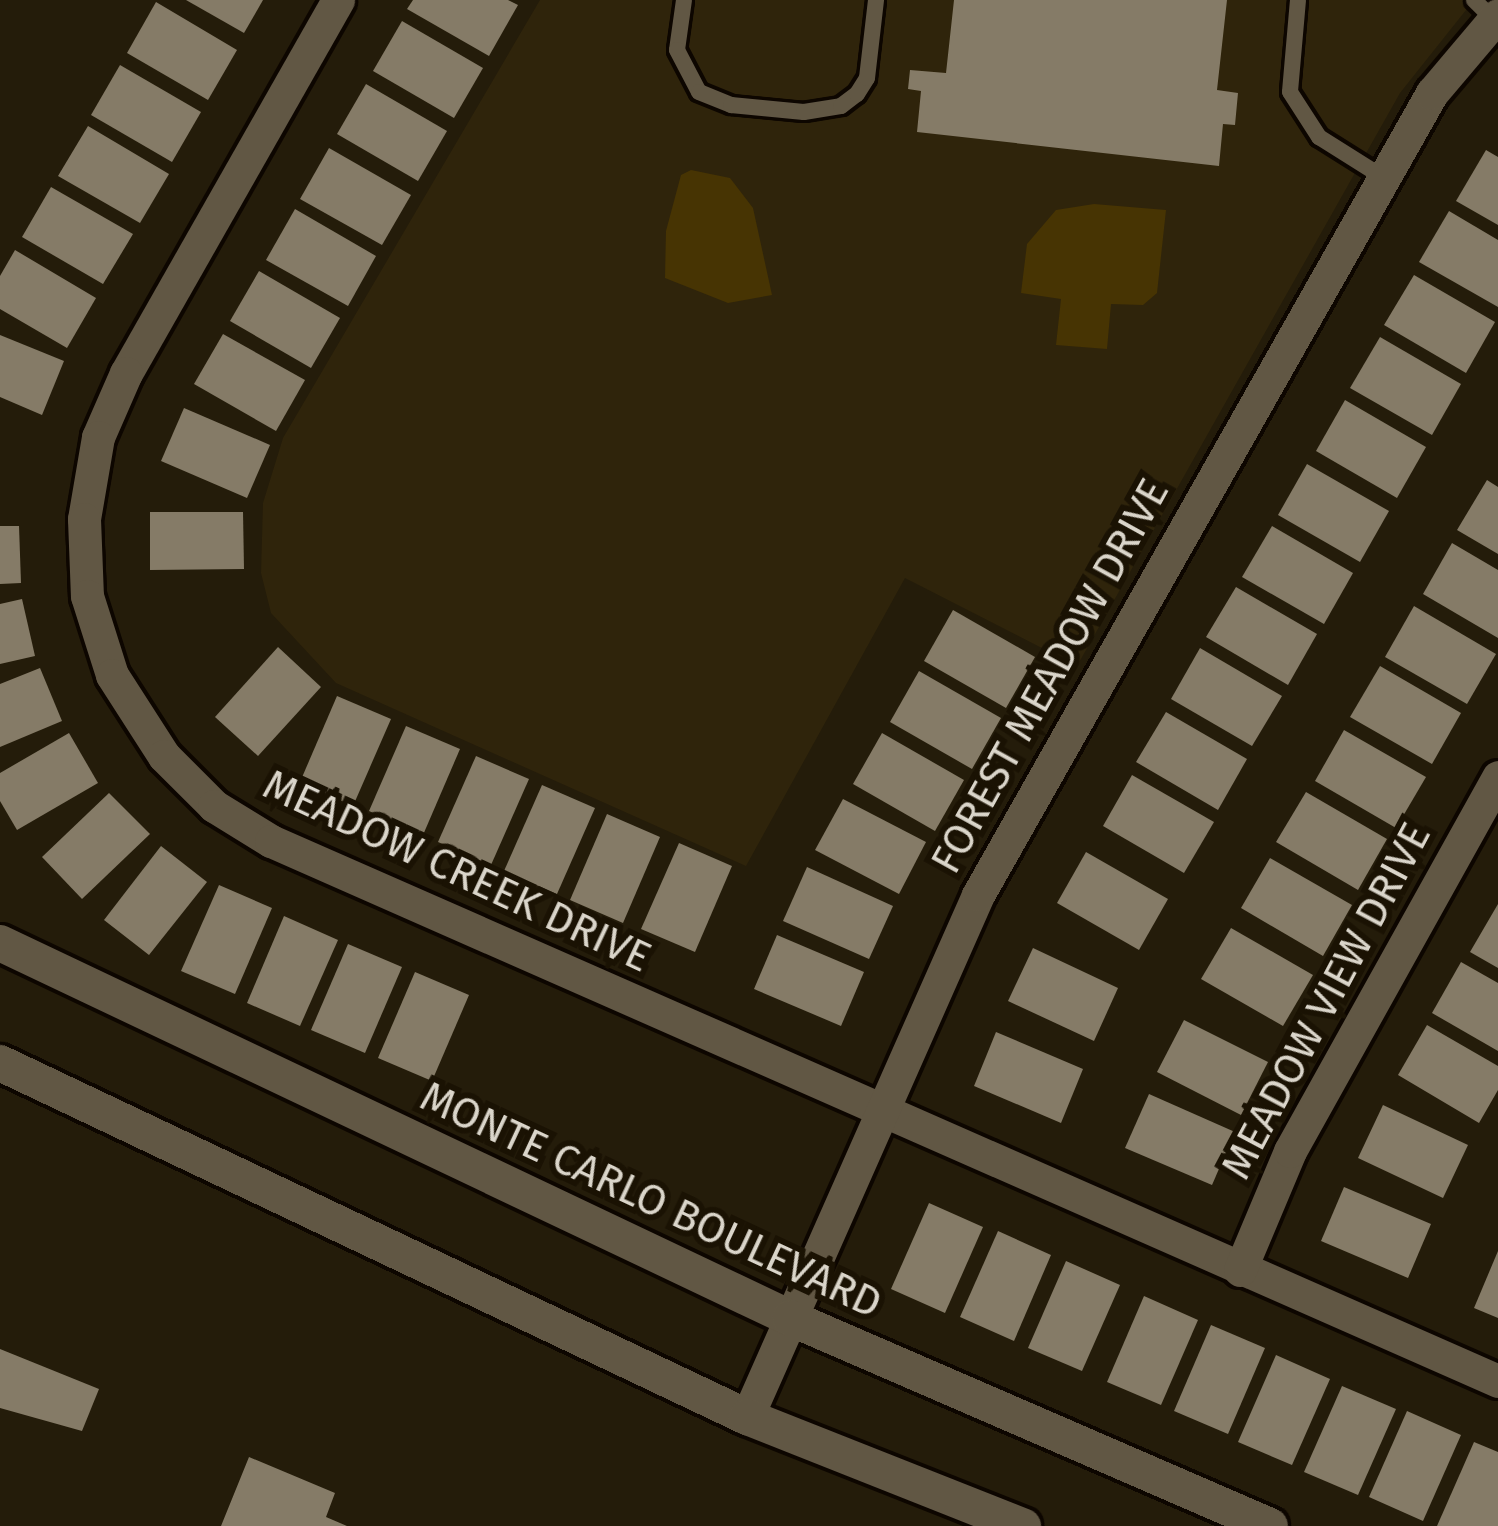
<!DOCTYPE html>
<style>
body{margin:0}
#map{position:relative;width:1498px;height:1526px;overflow:hidden;background:#241c0a;font-family:"Fira Sans",sans-serif}
div>[style]{position:absolute}
.built>*{inset:0;background:#2f240b}
.green>*{inset:0;background:#473403}
.building>*{inset:0;background:#857b67}
.roads{filter:drop-shadow(3px 0 #0d0600) drop-shadow(-3px 0 #0d0600) drop-shadow(0 3px #0d0600) drop-shadow(0 -3px #0d0600)}
.lane>*{height:16px;margin:-8px;padding:0 8px;transform-origin:8px;border-radius:8px;background:#615744}
.street>*{height:33px;margin:-16.5px;padding:0 16.5px;transform-origin:16.5px;border-radius:16.5px;background:#615744}
.secondary>*{height:36px;margin:-18px;padding:0 18px;transform-origin:18px;border-radius:18px;background:#615744}
span{translate:-50% -50%;white-space:nowrap;text-align:center;line-height:1.15;-webkit-text-stroke:12px #1a1203;paint-order:stroke}
.street-label{font-size:42px;color:#dad5ca}
</style>
<div id="map">
<div class="built">
<i style="clip-path:polygon(540px 0,1474px 0,1400px 93px,1077px 666px,905px 578px,746px 866px,336px 683px,271px 613px,261px 573px,263px 503px,283px 438px)"></i>
</div>
<div class="green">
<i style="clip-path:polygon(691px 170px,730px 178px,753px 208px,772px 295px,728px 303px,665px 278px,666px 231px,681px 175px)"></i>
<i style="clip-path:polygon(1094px 204px,1166px 210px,1157px 293px,1143px 305px,1111px 304px,1107px 349px,1056px 345px,1061px 299px,1021px 293px,1027px 244px,1056px 210px)"></i>
</div>
<div class="building">
<i style="clip-path:polygon(186px 0,263px 0,244px 33px)"></i>
<i style="clip-path:polygon(413px 0,508px 0,518px 5px,489px 56px,407px 9px)"></i>
<i style="clip-path:polygon(954px 0,1227px 0,1217px 90px,1238px 93px,1235px 125px,1223px 124px,1219px 166px,917px 132px,921px 91px,908px 89px,910px 70px,946px 73px)"></i>
<i style="clip-path:polygon(156px 2px,237px 50px,208px 100px,127px 53px)"></i>
<i style="clip-path:polygon(402px 21px,483px 68px,454px 118px,373px 71px)"></i>
<i style="clip-path:polygon(120px 65px,201px 112px,172px 162px,91px 115px)"></i>
<i style="clip-path:polygon(366px 84px,447px 131px,418px 181px,337px 134px)"></i>
<i style="clip-path:polygon(88px 126px,169px 174px,140px 223px,58px 176px)"></i>
<i style="clip-path:polygon(329px 148px,411px 195px,382px 245px,300px 199px)"></i>
<i style="clip-path:polygon(1486px 150px,1498px 157px,1498px 225px,1456px 201px)"></i>
<i style="clip-path:polygon(51px 187px,133px 234px,103px 284px,22px 237px)"></i>
<i style="clip-path:polygon(295px 209px,376px 256px,348px 306px,266px 260px)"></i>
<i style="clip-path:polygon(1449px 211px,1498px 240px,1498px 307px,1419px 262px)"></i>
<i style="clip-path:polygon(15px 250px,96px 298px,67px 348px,0 309px,0 276px)"></i>
<i style="clip-path:polygon(259px 271px,340px 318px,311px 368px,230px 321px)"></i>
<i style="clip-path:polygon(1414px 275px,1495px 322px,1466px 373px,1384px 325px)"></i>
<i style="clip-path:polygon(223px 334px,305px 380px,276px 431px,194px 384px)"></i>
<i style="clip-path:polygon(0 335px,64px 361px,42px 415px,0 397px)"></i>
<i style="clip-path:polygon(1380px 337px,1461px 384px,1432px 435px,1350px 388px)"></i>
<i style="clip-path:polygon(1345px 400px,1426px 447px,1397px 498px,1316px 451px)"></i>
<i style="clip-path:polygon(184px 408px,270px 445px,247px 498px,161px 461px)"></i>
<i style="clip-path:polygon(1307px 464px,1389px 511px,1360px 562px,1278px 515px)"></i>
<i style="clip-path:polygon(1487px 480px,1498px 487px,1498px 554px,1457px 530px)"></i>
<i style="clip-path:polygon(150px 512px,243px 512px,244px 569px,150px 570px)"></i>
<i style="clip-path:polygon(0 526px,19px 526px,21px 583px,0 584px)"></i>
<i style="clip-path:polygon(1272px 526px,1353px 573px,1324px 624px,1242px 577px)"></i>
<i style="clip-path:polygon(1452px 543px,1498px 570px,1498px 638px,1423px 594px)"></i>
<i style="clip-path:polygon(1236px 587px,1317px 634px,1288px 685px,1206px 637px)"></i>
<i style="clip-path:polygon(22px 599px,35px 656px,0 664px,0 604px)"></i>
<i style="clip-path:polygon(1414px 606px,1496px 654px,1467px 704px,1385px 657px)"></i>
<i style="clip-path:polygon(953px 610px,1035px 657px,1006px 708px,924px 661px)"></i>
<i style="clip-path:polygon(278px 647px,321px 687px,258px 756px,215px 717px)"></i>
<i style="clip-path:polygon(1200px 648px,1282px 696px,1252px 746px,1171px 699px)"></i>
<i style="clip-path:polygon(1380px 666px,1461px 713px,1432px 764px,1350px 717px)"></i>
<i style="clip-path:polygon(40px 668px,62px 721px,0 747px,0 684px)"></i>
<i style="clip-path:polygon(919px 671px,1001px 718px,972px 769px,890px 722px)"></i>
<i style="clip-path:polygon(337px 696px,391px 719px,353px 806px,300px 782px)"></i>
<i style="clip-path:polygon(1166px 712px,1247px 759px,1218px 810px,1136px 762px)"></i>
<i style="clip-path:polygon(406px 726px,460px 749px,423px 835px,369px 811px)"></i>
<i style="clip-path:polygon(1344px 730px,1426px 777px,1396px 828px,1315px 781px)"></i>
<i style="clip-path:polygon(69px 733px,98px 783px,17px 830px,0 801px,0 773px)"></i>
<i style="clip-path:polygon(882px 733px,964px 780px,935px 831px,853px 784px)"></i>
<i style="clip-path:polygon(476px 756px,529px 779px,491px 865px,438px 842px)"></i>
<i style="clip-path:polygon(1132px 775px,1214px 822px,1184px 873px,1103px 826px)"></i>
<i style="clip-path:polygon(542px 785px,595px 808px,557px 894px,504px 871px)"></i>
<i style="clip-path:polygon(1306px 792px,1387px 839px,1358px 890px,1276px 842px)"></i>
<i style="clip-path:polygon(109px 793px,150px 834px,82px 899px,42px 857px)"></i>
<i style="clip-path:polygon(843px 799px,926px 842px,899px 894px,815px 850px)"></i>
<i style="clip-path:polygon(607px 814px,660px 837px,623px 923px,570px 900px)"></i>
<i style="clip-path:polygon(679px 843px,732px 866px,695px 952px,641px 929px)"></i>
<i style="clip-path:polygon(161px 846px,207px 882px,149px 955px,104px 920px)"></i>
<i style="clip-path:polygon(1086px 852px,1168px 899px,1139px 950px,1057px 903px)"></i>
<i style="clip-path:polygon(1270px 858px,1352px 905px,1323px 956px,1241px 908px)"></i>
<i style="clip-path:polygon(807px 867px,893px 906px,869px 959px,783px 921px)"></i>
<i style="clip-path:polygon(219px 885px,272px 908px,235px 994px,181px 971px)"></i>
<i style="clip-path:polygon(1498px 904px,1498px 968px,1470px 952px)"></i>
<i style="clip-path:polygon(284px 916px,338px 940px,300px 1026px,247px 1003px)"></i>
<i style="clip-path:polygon(1231px 928px,1313px 975px,1283px 1026px,1201px 979px)"></i>
<i style="clip-path:polygon(777px 935px,864px 972px,841px 1026px,754px 989px)"></i>
<i style="clip-path:polygon(348px 944px,402px 967px,365px 1053px,311px 1030px)"></i>
<i style="clip-path:polygon(1033px 948px,1118px 988px,1094px 1041px,1008px 1001px)"></i>
<i style="clip-path:polygon(1461px 962px,1498px 983px,1498px 1051px,1432px 1013px)"></i>
<i style="clip-path:polygon(415px 972px,469px 995px,432px 1081px,378px 1058px)"></i>
<i style="clip-path:polygon(1184px 1020px,1268px 1062px,1241px 1115px,1157px 1072px)"></i>
<i style="clip-path:polygon(1427px 1025px,1498px 1066px,1498px 1090px,1479px 1123px,1398px 1075px)"></i>
<i style="clip-path:polygon(996px 1032px,1083px 1069px,1061px 1123px,974px 1086px)"></i>
<i style="clip-path:polygon(1149px 1094px,1235px 1132px,1212px 1185px,1125px 1148px)"></i>
<i style="clip-path:polygon(1383px 1105px,1468px 1145px,1443px 1198px,1358px 1158px)"></i>
<i style="clip-path:polygon(1344px 1187px,1431px 1224px,1408px 1278px,1321px 1241px)"></i>
<i style="clip-path:polygon(929px 1203px,983px 1227px,945px 1313px,891px 1289px)"></i>
<i style="clip-path:polygon(998px 1231px,1051px 1255px,1014px 1341px,960px 1317px)"></i>
<i style="clip-path:polygon(1498px 1251px,1498px 1318px,1474px 1308px)"></i>
<i style="clip-path:polygon(1066px 1261px,1120px 1285px,1082px 1371px,1028px 1348px)"></i>
<i style="clip-path:polygon(1144px 1296px,1198px 1320px,1161px 1405px,1107px 1382px)"></i>
<i style="clip-path:polygon(1211px 1325px,1265px 1348px,1228px 1434px,1174px 1411px)"></i>
<i style="clip-path:polygon(0 1349px,99px 1389px,82px 1431px,0 1408px)"></i>
<i style="clip-path:polygon(1276px 1355px,1330px 1379px,1292px 1465px,1238px 1442px)"></i>
<i style="clip-path:polygon(1342px 1386px,1396px 1409px,1358px 1495px,1304px 1472px)"></i>
<i style="clip-path:polygon(1407px 1411px,1461px 1435px,1423px 1521px,1369px 1497px)"></i>
<i style="clip-path:polygon(1474px 1442px,1498px 1452px,1498px 1526px,1437px 1526px)"></i>
<i style="clip-path:polygon(249px 1457px,335px 1493px,326px 1517px,347px 1526px,221px 1526px)"></i>
</div>
<div class="roads">
<div class="lane">
<i style="left:684px;top:0;width:50px;rotate:98deg"></i>
<i style="left:677px;top:50px;width:47px;rotate:62.4deg"></i>
<i style="left:699px;top:92px;width:35px;rotate:22deg"></i>
<i style="left:731px;top:105px;width:73px;rotate:5.5deg"></i>
<i style="left:804px;top:112px;width:37px;rotate:-9deg"></i>
<i style="left:841px;top:106px;width:20px;rotate:-37deg"></i>
<i style="left:857px;top:94px;width:19px;rotate:-58deg"></i>
<i style="left:867px;top:78px;width:79px;rotate:-83.4deg"></i>
<i style="left:1298px;top:0;width:92px;rotate:95deg"></i>
<i style="left:1290px;top:92px;width:54px;rotate:57.2deg"></i>
<i style="left:1319px;top:137px;width:77px;rotate:32.2deg"></i>
<i style="left:1474px;top:0;width:28px;rotate:45deg"></i>
</div>
<div class="street">
<i style="left:338px;top:0;width:429px;rotate:119.6deg"></i>
<i style="left:126px;top:373px;width:70px;rotate:113.6deg"></i>
<i style="left:98px;top:437px;width:83px;rotate:99.7deg"></i>
<i style="left:84px;top:519px;width:77px;rotate:87.8deg"></i>
<i style="left:87px;top:596px;width:83px;rotate:72.4deg"></i>
<i style="left:112px;top:675px;width:96px;rotate:57.3deg"></i>
<i style="left:164px;top:756px;width:71px;rotate:45deg"></i>
<i style="left:214px;top:806px;width:67px;rotate:31.6deg"></i>
<i style="left:271px;top:841px;width:1341px;rotate:23.75deg"></i>
<i style="left:1240px;top:1270px;width:129px;rotate:-67.2deg"></i>
<i style="left:1290px;top:1151px;width:428px;rotate:-60.9deg"></i>
<i style="left:747px;top:1417px;width:571px;rotate:-66.13deg"></i>
<i style="left:978px;top:895px;width:922px;rotate:-60.49deg"></i>
<i style="left:1432px;top:93px;width:102px;rotate:-49.8deg"></i>
</div>
<div class="secondary">
<i style="left:0;top:943px;width:874px;rotate:25.39deg"></i>
<i style="left:790px;top:1318px;width:523px;rotate:23.43deg"></i>
<i style="left:0;top:1063px;width:827px;rotate:25.36deg"></i>
<i style="left:747px;top:1417px;width:297px;rotate:21.6deg"></i>
</div>
</div>
<div class="street-label">
<span style="left:1050px;top:676px;rotate:-61deg">FOREST MEADOW DRIVE</span>
<span style="left:457px;top:871px;rotate:25deg">MEADOW CREEK DRIVE</span>
<span style="left:1326px;top:1001px;rotate:-62deg">MEADOW VIEW DRIVE</span>
<span style="left:651px;top:1200px;rotate:25deg">MONTE CARLO BOULEVARD</span>
</div>
</div>
